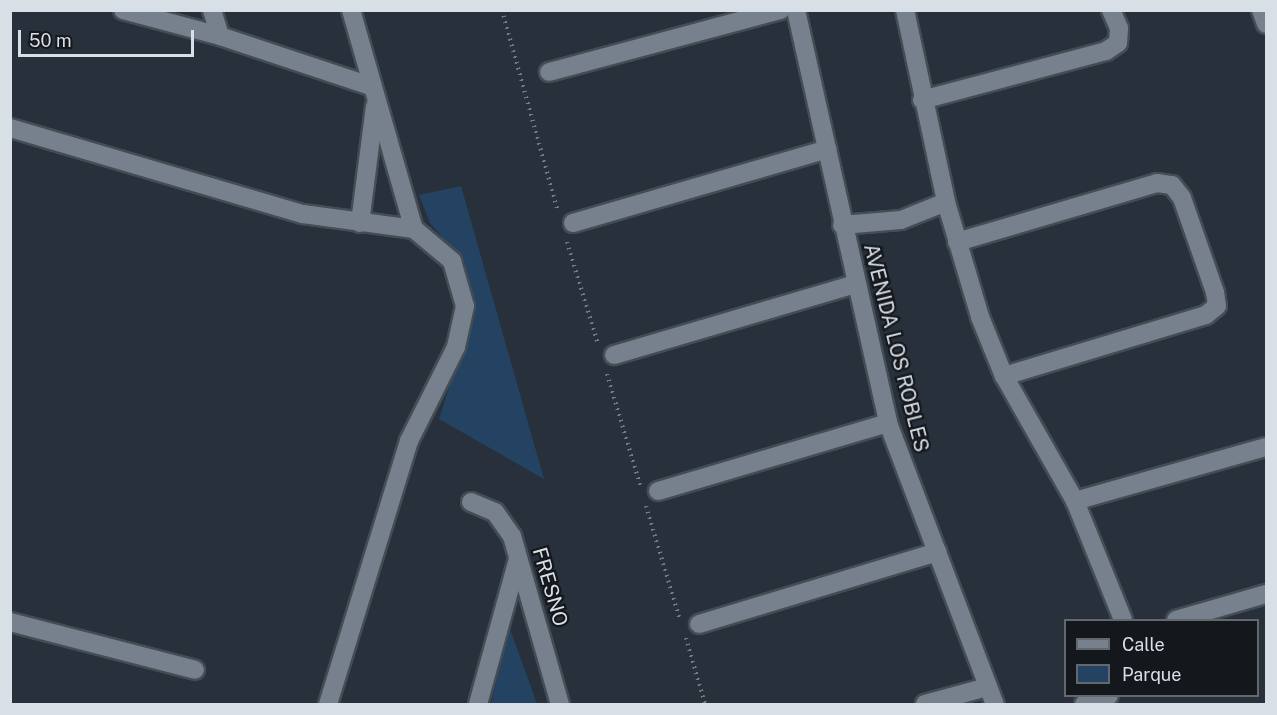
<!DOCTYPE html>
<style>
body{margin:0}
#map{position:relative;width:1277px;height:715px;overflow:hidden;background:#27303b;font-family:"Public Sans",sans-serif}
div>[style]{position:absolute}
.green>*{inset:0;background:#244363}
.path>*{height:4px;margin-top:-2px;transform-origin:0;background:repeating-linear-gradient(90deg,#747b85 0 1.5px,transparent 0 6px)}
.roads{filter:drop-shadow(2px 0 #444c54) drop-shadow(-2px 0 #444c54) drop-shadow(0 2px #444c54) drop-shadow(0 -2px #444c54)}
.street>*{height:18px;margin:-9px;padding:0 9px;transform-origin:9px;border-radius:9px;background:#76818d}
span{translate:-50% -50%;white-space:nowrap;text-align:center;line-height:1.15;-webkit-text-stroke:4.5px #14181d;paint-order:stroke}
.street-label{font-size:20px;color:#d9dfe6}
.frame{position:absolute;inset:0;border:12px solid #d9dfe6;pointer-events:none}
.legend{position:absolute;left:1064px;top:619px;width:195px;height:78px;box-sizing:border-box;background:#14181d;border:2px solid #63686d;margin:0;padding:8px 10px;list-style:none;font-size:18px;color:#d9dfe6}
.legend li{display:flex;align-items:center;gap:12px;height:30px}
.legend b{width:30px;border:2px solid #63686d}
.scale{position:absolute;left:18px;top:30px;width:176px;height:27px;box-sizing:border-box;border:3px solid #d9dfe6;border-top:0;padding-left:8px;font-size:18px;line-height:21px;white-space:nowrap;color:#d9dfe6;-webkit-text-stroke:4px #14181d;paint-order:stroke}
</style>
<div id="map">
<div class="green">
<i style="clip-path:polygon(461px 186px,544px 479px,439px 419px,470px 321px,470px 290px,462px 260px,430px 223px,419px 195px)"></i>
<i style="clip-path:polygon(509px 626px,537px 704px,491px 704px)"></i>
</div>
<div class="path">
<i style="left:502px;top:10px;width:210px;rotate:74.5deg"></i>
<i style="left:567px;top:242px;width:107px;rotate:73.1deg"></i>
<i style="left:607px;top:374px;width:116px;rotate:73.4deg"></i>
<i style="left:646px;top:506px;width:116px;rotate:73.4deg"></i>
<i style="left:686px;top:638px;width:69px;rotate:73.9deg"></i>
</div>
<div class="roads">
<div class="street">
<i style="left:123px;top:10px;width:100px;rotate:15deg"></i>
<i style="left:220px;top:36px;width:161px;rotate:18.4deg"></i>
<i style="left:212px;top:10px;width:27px;rotate:73deg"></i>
<i style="left:351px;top:10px;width:228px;rotate:74deg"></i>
<i style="left:796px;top:10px;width:423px;rotate:77.4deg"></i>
<i style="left:888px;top:423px;width:301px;rotate:69.2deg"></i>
<i style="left:905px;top:10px;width:196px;rotate:77.9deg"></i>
<i style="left:946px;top:202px;width:120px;rotate:73.5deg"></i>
<i style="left:980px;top:317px;width:64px;rotate:67.9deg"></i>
<i style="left:1004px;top:376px;width:144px;rotate:60.4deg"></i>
<i style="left:1075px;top:501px;width:128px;rotate:68deg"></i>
<i style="left:1261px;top:10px;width:15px;rotate:70deg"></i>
<i style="left:549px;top:72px;width:240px;rotate:-15deg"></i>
<i style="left:922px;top:100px;width:190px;rotate:-14.9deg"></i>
<i style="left:1106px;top:51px;width:14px;rotate:-34deg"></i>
<i style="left:1118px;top:43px;width:15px;rotate:-86deg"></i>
<i style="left:1119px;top:28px;width:20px;rotate:-114deg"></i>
<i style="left:10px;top:128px;width:305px;rotate:16.4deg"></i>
<i style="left:303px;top:214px;width:112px;rotate:7.7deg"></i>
<i style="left:414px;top:229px;width:50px;rotate:40.1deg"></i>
<i style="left:452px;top:261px;width:47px;rotate:73.9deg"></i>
<i style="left:465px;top:306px;width:42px;rotate:102.4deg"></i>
<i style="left:456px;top:347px;width:105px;rotate:116.6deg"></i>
<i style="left:409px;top:441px;width:275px;rotate:107.1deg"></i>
<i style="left:360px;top:223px;width:118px;rotate:-82.7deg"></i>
<i style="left:573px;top:223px;width:265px;rotate:-16.2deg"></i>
<i style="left:842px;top:225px;width:59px;rotate:-4.8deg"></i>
<i style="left:901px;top:220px;width:48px;rotate:-21.8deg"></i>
<i style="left:957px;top:242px;width:209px;rotate:-16.4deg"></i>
<i style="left:1157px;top:183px;width:15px;rotate:8deg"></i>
<i style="left:1172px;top:185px;width:16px;rotate:52deg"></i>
<i style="left:1182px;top:198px;width:100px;rotate:70.7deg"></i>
<i style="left:1215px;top:292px;width:14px;rotate:82deg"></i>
<i style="left:1217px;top:306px;width:14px;rotate:141deg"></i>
<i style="left:1206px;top:315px;width:211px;rotate:163.2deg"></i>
<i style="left:614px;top:355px;width:252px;rotate:-16.4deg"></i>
<i style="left:658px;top:491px;width:240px;rotate:-16.5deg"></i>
<i style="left:1075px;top:501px;width:198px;rotate:-15.8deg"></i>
<i style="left:471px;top:502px;width:26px;rotate:23deg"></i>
<i style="left:495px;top:512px;width:29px;rotate:55deg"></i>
<i style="left:512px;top:536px;width:175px;rotate:74.1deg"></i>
<i style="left:1176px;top:620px;width:94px;rotate:-16.1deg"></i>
<i style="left:10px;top:622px;width:191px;rotate:14.5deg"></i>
<i style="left:699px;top:624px;width:249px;rotate:-16.8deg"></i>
<i style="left:478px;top:704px;width:150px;rotate:-74.6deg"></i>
<i style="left:925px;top:704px;width:64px;rotate:-15.3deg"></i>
<i style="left:1084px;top:704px;width:26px;rotate:-18deg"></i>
</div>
</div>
<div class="street-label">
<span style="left:896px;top:348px;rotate:76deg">AVENIDA LOS ROBLES</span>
<span style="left:550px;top:587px;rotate:74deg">FRESNO</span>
</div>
<div class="frame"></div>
<ul class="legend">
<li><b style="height:8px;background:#76818d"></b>Calle</li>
<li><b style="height:16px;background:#244363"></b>Parque</li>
</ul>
<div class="scale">50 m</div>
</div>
